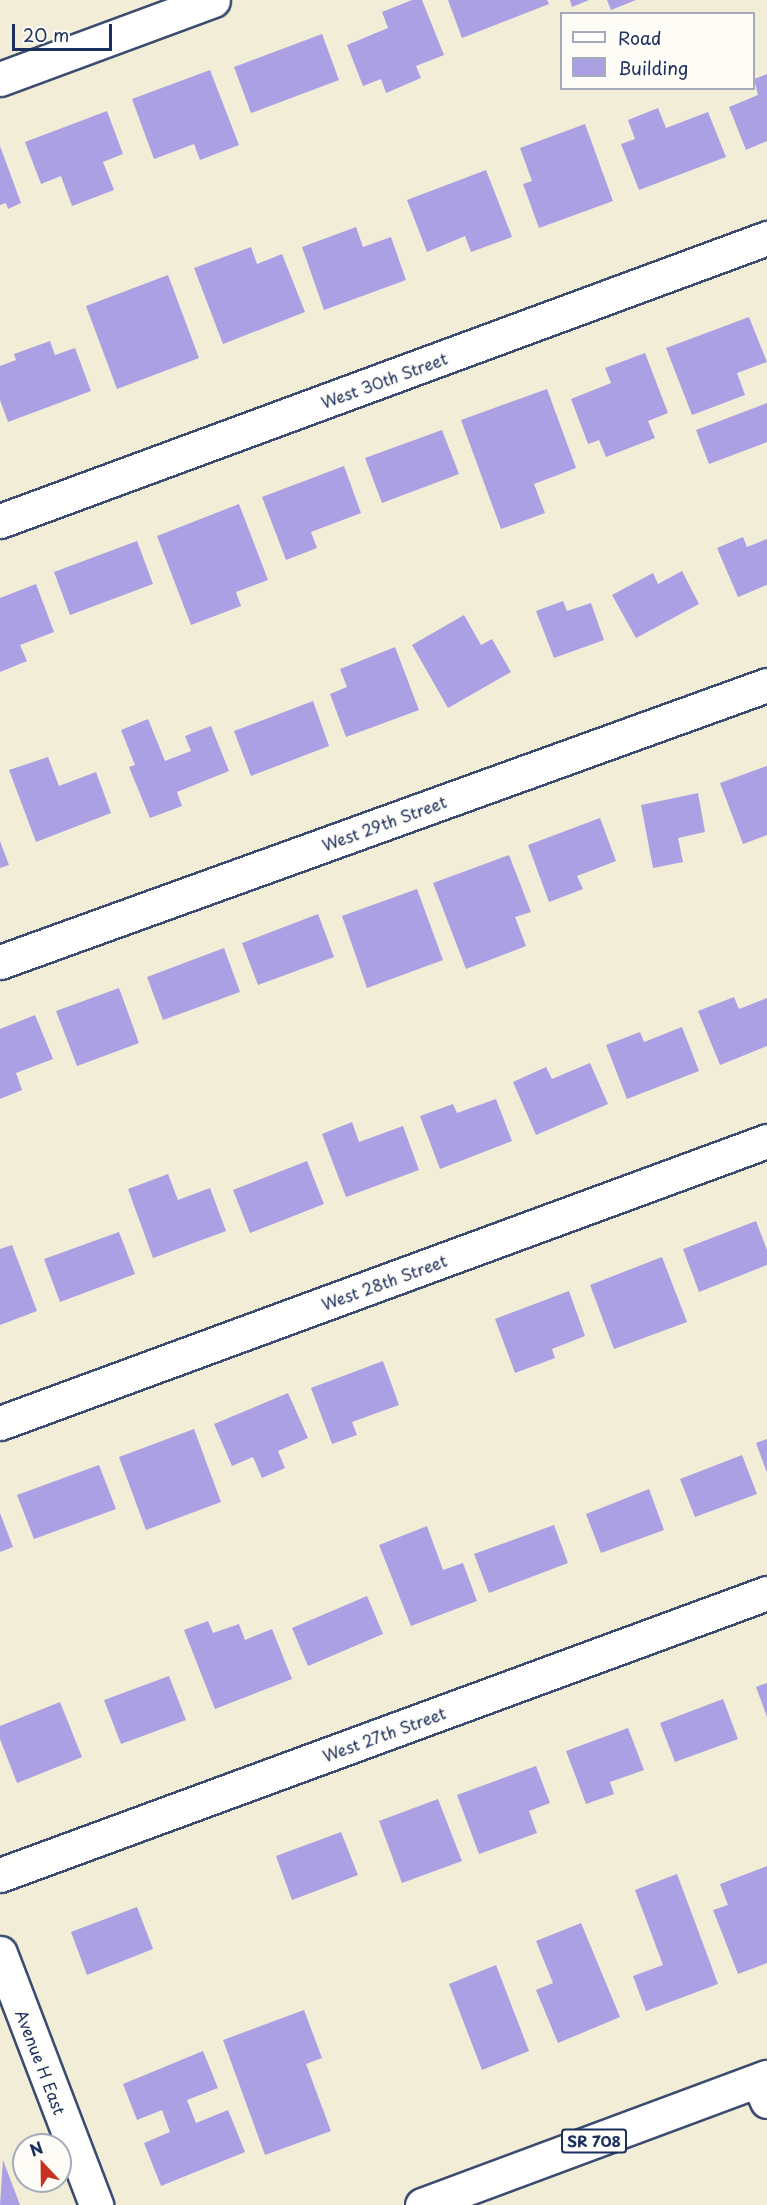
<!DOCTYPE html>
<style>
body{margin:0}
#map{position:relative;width:767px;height:2205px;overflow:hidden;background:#f2edd7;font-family:"Playpen Sans",sans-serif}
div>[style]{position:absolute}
.building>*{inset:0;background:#aca0e4}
.roads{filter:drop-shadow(2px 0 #3b4c70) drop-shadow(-2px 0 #3b4c70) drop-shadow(0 2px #3b4c70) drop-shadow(0 -2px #3b4c70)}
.minor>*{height:33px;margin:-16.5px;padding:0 16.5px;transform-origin:16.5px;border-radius:16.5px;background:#fff}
.major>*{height:33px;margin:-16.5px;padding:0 16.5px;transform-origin:16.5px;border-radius:16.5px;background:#fff}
span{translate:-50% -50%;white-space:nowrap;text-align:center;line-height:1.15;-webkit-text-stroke:5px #fdfcf7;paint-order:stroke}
.shield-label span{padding:2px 4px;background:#fdfcf7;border:2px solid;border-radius:4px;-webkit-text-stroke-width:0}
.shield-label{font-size:15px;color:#1b2f5e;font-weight:700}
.street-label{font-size:16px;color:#1b2f5e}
.legend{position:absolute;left:560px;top:12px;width:195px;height:78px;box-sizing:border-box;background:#fdfcf7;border:2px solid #a3aaba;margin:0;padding:8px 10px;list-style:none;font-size:18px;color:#1b2f5e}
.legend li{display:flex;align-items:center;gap:12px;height:30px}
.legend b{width:30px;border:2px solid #a3aaba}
.north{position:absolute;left:12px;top:2133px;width:60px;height:60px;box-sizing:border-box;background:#fdfcf7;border:2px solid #a3aaba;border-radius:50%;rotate:338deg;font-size:16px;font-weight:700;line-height:24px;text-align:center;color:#1b2f5e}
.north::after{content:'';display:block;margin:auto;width:21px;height:27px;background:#c8321e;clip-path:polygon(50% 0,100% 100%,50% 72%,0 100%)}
.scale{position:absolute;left:12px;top:24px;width:100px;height:27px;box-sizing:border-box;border:3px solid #1b2f5e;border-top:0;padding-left:8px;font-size:18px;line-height:21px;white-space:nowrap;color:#1b2f5e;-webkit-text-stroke:4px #fdfcf7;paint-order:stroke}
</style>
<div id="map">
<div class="building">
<i style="clip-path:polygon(412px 0,422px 0,444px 55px,416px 66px,421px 78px,386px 93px,381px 79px,363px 86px,347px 45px,388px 28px,382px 12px)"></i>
<i style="clip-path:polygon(448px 0,547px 0,549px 4px,462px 38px)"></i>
<i style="clip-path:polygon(570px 0,589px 0,572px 7px)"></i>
<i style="clip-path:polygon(607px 0,636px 0,611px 10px)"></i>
<i style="clip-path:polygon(322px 34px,339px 80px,251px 113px,234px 67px)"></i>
<i style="clip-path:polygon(210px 70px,239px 145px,200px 160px,194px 144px,154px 159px,132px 99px)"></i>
<i style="clip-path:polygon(767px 74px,767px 141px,746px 150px,729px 107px,758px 95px,754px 79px)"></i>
<i style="clip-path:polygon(658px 108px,666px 128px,708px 112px,726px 157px,639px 190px,621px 144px,635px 139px,628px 120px)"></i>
<i style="clip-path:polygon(107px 111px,123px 154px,103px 162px,114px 190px,72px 206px,61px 176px,41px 184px,25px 142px)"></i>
<i style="clip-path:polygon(585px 124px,613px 201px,539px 228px,523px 184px,532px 181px,520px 148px)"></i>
<i style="clip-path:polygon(0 146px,21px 203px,8px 209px,6px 203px,0 205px)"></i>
<i style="clip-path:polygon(486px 170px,512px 237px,471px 252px,465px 236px,427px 252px,407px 200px)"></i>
<i style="clip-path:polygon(356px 227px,363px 247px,391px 237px,406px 280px,324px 310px,302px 247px)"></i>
<i style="clip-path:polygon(251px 247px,257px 264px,282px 254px,305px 312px,223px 344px,194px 268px)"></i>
<i style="clip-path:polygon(168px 275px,199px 358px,117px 389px,86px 306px)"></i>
<i style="clip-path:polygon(749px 317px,767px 362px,737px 373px,745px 395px,692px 415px,666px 348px)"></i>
<i style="clip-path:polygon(50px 341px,55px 355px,75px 348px,91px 391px,8px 422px,0 400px,0 366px,16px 360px,14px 354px)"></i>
<i style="clip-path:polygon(645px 353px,668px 413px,648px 421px,655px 438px,606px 457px,599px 440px,588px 444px,571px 399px,611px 383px,605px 368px)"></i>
<i style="clip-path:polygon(547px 389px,576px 468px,534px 484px,545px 513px,501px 529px,461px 420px)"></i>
<i style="clip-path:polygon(767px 403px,767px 442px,709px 464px,696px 430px)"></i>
<i style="clip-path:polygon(442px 430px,459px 474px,382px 503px,365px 458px)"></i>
<i style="clip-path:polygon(344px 466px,361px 513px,311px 532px,317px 548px,286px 560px,262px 497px)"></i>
<i style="clip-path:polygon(239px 504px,268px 580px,236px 592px,241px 606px,191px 625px,157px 536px)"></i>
<i style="clip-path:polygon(743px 537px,747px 547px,767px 539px,767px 585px,738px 597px,717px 548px)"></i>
<i style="clip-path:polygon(137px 541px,153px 584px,70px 615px,54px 572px)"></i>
<i style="clip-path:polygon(682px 571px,699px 604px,636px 638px,612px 595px,653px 573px,658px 584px)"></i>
<i style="clip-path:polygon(36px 584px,54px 632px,20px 645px,27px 661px,0 672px,0 598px)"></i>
<i style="clip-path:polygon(563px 601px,567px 611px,591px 603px,604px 640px,554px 658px,536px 611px)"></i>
<i style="clip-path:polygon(464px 615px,481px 645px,492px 639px,511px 672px,448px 708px,412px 645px)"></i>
<i style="clip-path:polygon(395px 647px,419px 710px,346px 737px,330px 694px,347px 687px,340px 669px)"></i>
<i style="clip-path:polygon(313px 701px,329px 746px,251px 776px,234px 731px)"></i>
<i style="clip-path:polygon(148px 719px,165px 761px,191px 751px,185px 736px,211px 726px,229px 771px,177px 792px,182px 806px,150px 818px,129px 767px,135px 765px,121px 730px)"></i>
<i style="clip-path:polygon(48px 757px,59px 786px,96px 772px,111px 813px,36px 842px,9px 770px)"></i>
<i style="clip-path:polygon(767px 766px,767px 835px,743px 844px,720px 783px)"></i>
<i style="clip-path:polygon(698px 793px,705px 832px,678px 838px,683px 862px,653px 868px,641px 805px)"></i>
<i style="clip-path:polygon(600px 818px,616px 861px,577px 876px,583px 889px,549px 902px,528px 845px)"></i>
<i style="clip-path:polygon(0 841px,9px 865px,0 868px)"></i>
<i style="clip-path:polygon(509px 855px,531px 912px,515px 917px,526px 946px,466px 969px,433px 883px)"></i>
<i style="clip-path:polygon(417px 889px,443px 960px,367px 988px,342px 916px)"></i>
<i style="clip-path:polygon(318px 914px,334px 957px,258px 985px,242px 943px)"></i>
<i style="clip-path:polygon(224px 948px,240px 992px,163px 1020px,147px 977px)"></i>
<i style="clip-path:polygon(119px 988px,139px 1043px,77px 1066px,56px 1011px)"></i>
<i style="clip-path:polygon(734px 997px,739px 1009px,767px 998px,767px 1046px,720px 1065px,698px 1011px)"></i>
<i style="clip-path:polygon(35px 1015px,53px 1059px,16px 1073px,22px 1090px,0 1099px,0 1029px)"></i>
<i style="clip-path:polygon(682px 1027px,699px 1071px,627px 1099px,606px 1045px,640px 1032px,644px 1042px)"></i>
<i style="clip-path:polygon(590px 1063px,608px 1104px,536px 1135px,513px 1082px,546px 1067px,552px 1079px)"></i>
<i style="clip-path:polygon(496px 1099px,512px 1141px,440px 1169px,420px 1116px,453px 1104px,457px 1113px)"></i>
<i style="clip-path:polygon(352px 1122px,359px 1142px,403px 1126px,419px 1170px,346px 1197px,322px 1134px)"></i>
<i style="clip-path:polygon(307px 1161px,324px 1204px,250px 1233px,233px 1190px)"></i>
<i style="clip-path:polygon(168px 1174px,178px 1200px,210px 1188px,226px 1231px,153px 1258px,128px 1189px)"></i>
<i style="clip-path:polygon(756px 1221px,767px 1250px,767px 1265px,699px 1292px,683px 1249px)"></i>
<i style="clip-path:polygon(119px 1232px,135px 1274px,60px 1302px,44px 1259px)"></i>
<i style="clip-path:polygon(12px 1245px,37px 1311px,0 1325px,0 1249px)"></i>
<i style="clip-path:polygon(662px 1257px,687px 1322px,614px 1349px,590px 1285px)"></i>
<i style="clip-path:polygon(569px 1291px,585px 1336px,552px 1349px,555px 1358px,515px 1373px,495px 1319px)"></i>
<i style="clip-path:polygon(383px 1361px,399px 1405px,352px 1422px,357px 1435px,332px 1444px,311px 1388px)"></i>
<i style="clip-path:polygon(288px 1393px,308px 1438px,278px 1451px,285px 1468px,262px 1478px,253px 1457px,232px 1466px,214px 1424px)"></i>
<i style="clip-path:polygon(194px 1429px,221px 1502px,146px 1530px,119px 1457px)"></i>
<i style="clip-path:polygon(767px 1439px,767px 1473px,756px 1443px)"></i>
<i style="clip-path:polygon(742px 1455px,757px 1494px,695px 1517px,680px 1479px)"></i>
<i style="clip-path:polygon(99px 1465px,116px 1509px,34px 1539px,17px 1495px)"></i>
<i style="clip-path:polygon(649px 1489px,664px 1530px,601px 1553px,586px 1514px)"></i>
<i style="clip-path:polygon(0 1513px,13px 1547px,0 1552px)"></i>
<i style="clip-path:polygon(554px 1525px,568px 1563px,489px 1593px,474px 1554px)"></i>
<i style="clip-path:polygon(427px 1526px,443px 1570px,463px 1563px,477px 1601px,411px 1626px,379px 1545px)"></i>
<i style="clip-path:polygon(367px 1596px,383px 1634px,308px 1666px,292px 1628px)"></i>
<i style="clip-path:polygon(208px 1621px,213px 1633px,239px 1624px,245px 1640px,272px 1629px,292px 1679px,215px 1709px,184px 1630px)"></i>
<i style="clip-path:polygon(169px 1676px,186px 1720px,121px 1744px,104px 1700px)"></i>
<i style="clip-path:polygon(767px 1683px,767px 1717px,756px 1687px)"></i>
<i style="clip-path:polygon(723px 1699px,738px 1739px,675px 1762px,660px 1723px)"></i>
<i style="clip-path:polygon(60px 1702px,82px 1757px,17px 1783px,0 1739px,0 1726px)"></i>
<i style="clip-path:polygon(628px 1728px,644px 1770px,610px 1782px,614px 1794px,586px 1804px,566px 1751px)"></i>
<i style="clip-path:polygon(536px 1766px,550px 1803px,529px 1811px,537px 1833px,479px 1854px,457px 1795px)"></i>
<i style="clip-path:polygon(438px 1799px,462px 1861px,402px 1883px,379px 1821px)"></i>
<i style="clip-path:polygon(341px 1832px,358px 1875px,292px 1900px,276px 1856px)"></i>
<i style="clip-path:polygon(767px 1866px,767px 1963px,738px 1974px,713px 1910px,728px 1905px,720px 1884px)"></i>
<i style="clip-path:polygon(677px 1874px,718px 1984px,646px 2011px,633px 1976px,663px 1965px,635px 1890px)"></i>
<i style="clip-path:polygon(137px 1907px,153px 1949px,87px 1975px,71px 1932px)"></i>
<i style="clip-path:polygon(581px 1923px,620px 2017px,558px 2043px,536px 1990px,553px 1983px,536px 1941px)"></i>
<i style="clip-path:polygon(496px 1965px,529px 2051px,482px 2070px,449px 1984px)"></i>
<i style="clip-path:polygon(304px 2010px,322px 2058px,306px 2064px,331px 2131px,265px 2155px,223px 2040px)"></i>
<i style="clip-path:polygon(203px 2051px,218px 2088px,187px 2100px,196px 2123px,228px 2110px,245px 2152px,161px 2186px,144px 2143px,170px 2132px,162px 2110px,137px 2120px,123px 2084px)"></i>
<i style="clip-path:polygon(3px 2160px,20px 2205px,0 2205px)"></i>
</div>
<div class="roads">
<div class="minor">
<i style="left:0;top:79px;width:227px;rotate:-20.3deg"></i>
<i style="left:0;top:521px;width:818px;rotate:-20.25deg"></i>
<i style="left:0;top:962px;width:815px;rotate:-19.86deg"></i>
<i style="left:0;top:1423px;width:817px;rotate:-20.19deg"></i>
<i style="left:0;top:1875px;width:817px;rotate:-20.19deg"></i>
<i style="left:0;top:1953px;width:270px;rotate:69.1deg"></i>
<i style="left:758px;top:2081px;width:22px;rotate:66deg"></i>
</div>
<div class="major">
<i style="left:422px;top:2205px;width:368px;rotate:-20.4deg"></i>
</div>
</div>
<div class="shield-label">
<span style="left:594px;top:2141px">SR 708</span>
</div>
<div class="street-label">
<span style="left:384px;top:380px;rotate:-20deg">West 30th Street</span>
<span style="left:384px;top:823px;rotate:-20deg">West 29th Street</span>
<span style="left:384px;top:1282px;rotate:-20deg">West 28th Street</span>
<span style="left:384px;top:1734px;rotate:-20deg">West 27th Street</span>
<span style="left:41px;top:2062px;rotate:69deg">Avenue H East</span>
</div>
<ul class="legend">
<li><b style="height:8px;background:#fff"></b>Road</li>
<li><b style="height:16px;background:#aca0e4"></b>Building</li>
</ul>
<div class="north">N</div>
<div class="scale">20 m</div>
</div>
